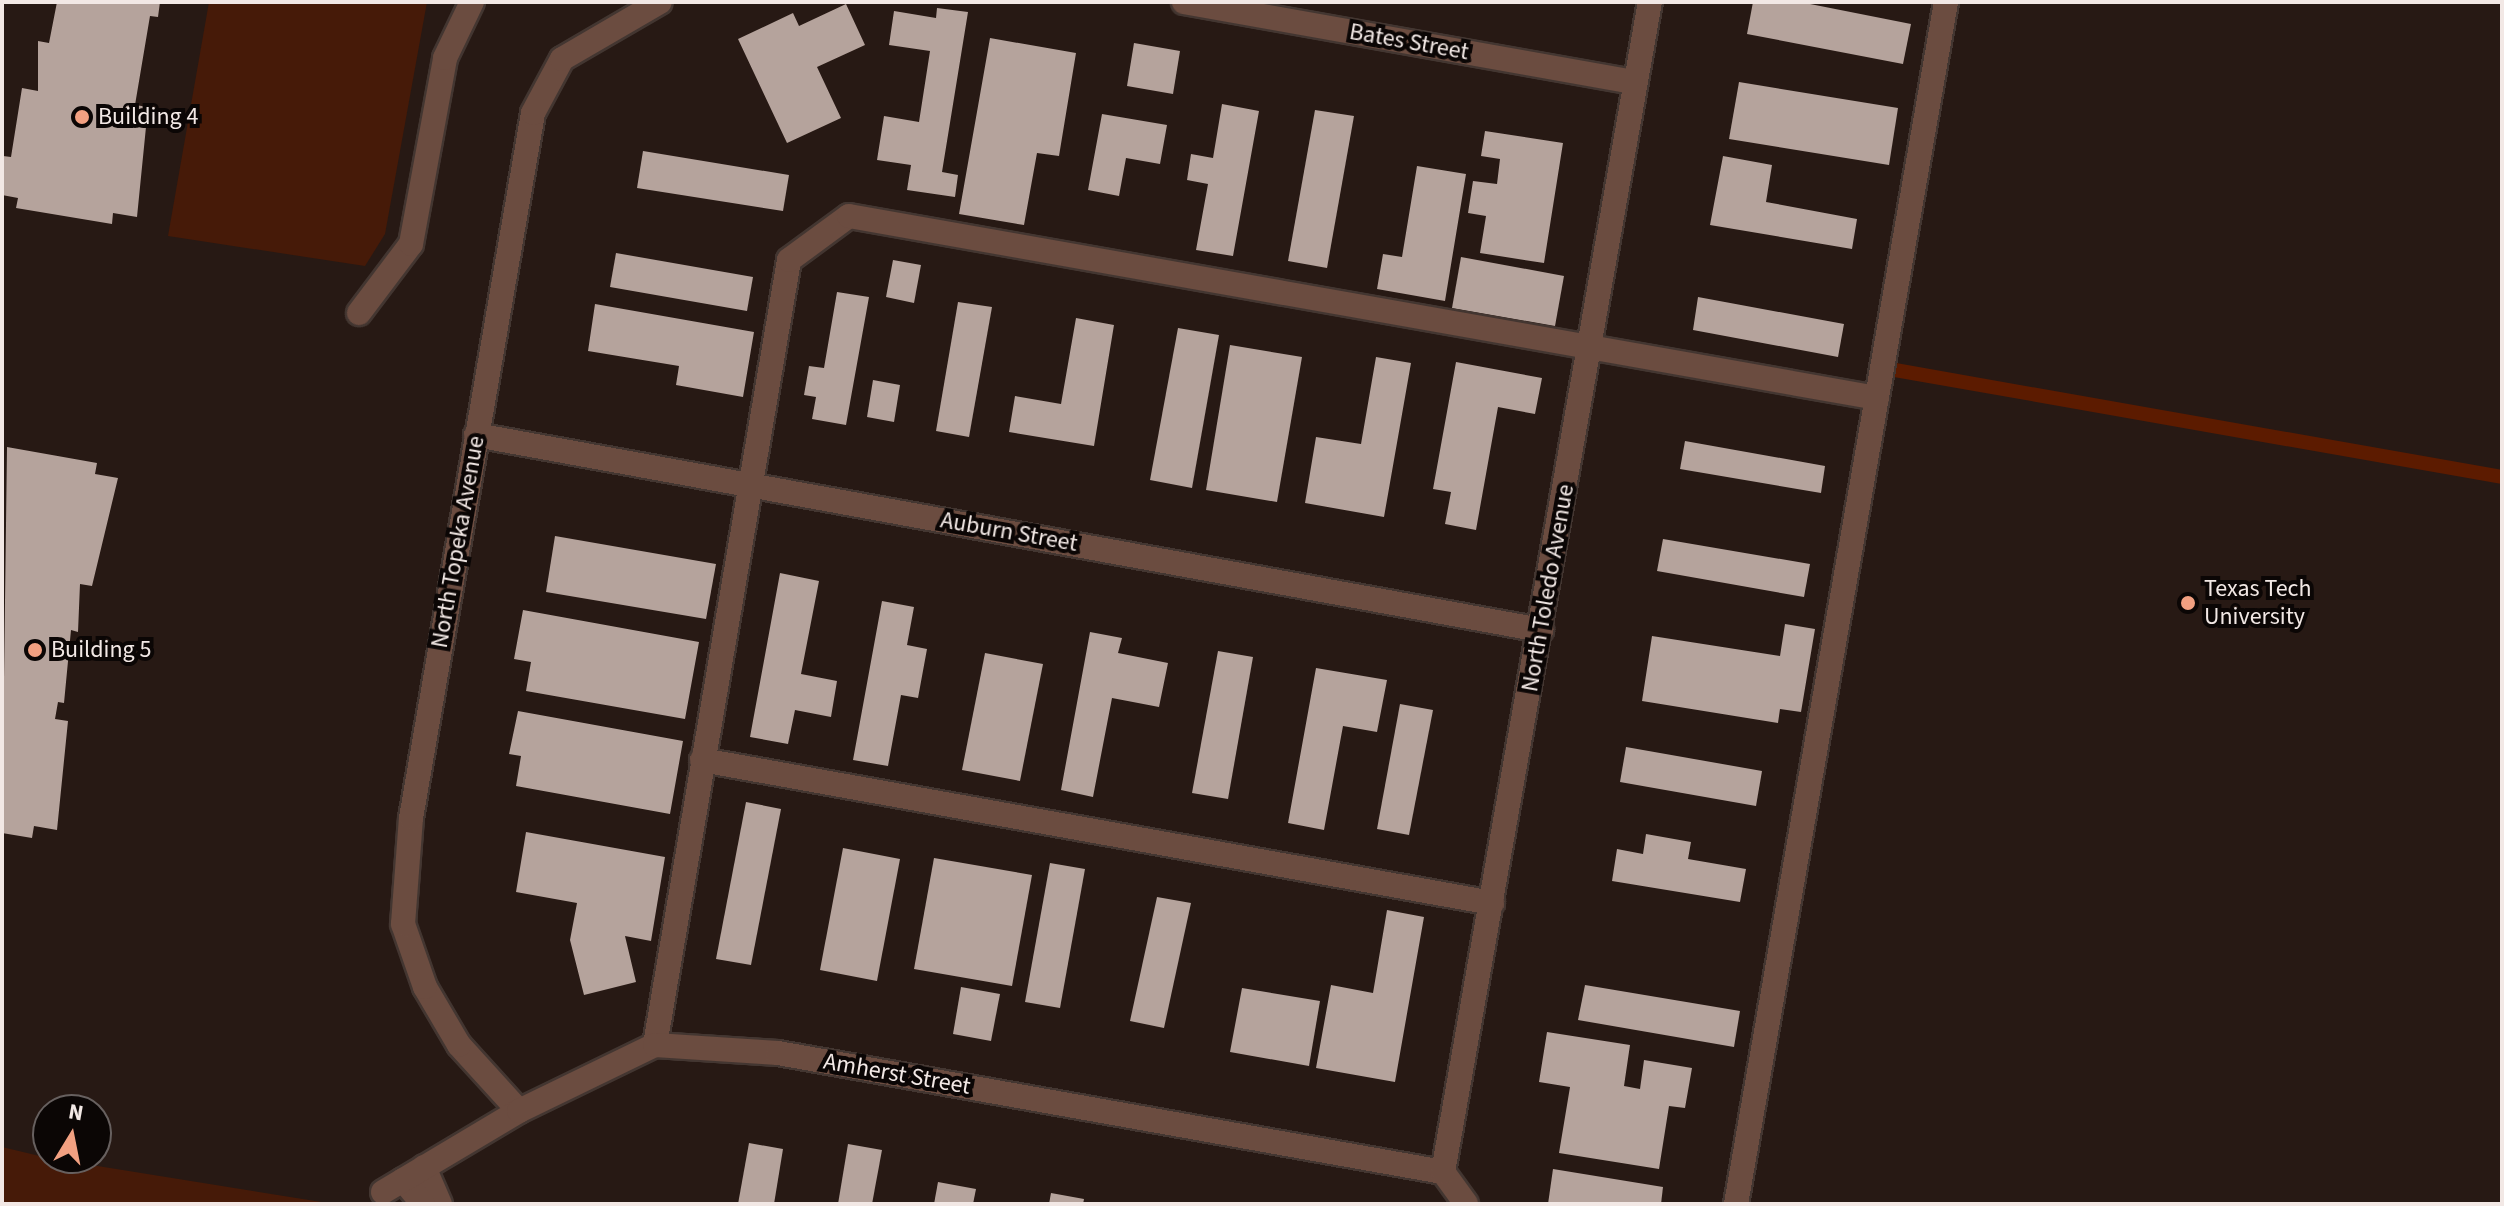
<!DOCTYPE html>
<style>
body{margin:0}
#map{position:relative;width:2504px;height:1206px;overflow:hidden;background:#271914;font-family:"Source Sans 3",sans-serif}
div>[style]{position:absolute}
.green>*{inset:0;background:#461a08}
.stream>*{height:14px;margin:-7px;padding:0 7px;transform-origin:7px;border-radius:7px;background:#5c1b00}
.building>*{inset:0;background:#b5a39c}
.roads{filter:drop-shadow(2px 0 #433631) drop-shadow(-2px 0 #433631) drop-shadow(0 2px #433631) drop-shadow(0 -2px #433631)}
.service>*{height:24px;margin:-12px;padding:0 12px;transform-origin:12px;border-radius:12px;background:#6b4c40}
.minor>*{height:24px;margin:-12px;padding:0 12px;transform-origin:12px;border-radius:12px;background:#6b4c40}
.dots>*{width:22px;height:22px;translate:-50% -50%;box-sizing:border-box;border:4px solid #0b0605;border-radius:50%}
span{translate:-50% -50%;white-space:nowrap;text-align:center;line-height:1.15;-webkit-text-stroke:8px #0b0605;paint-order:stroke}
.street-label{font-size:24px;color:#f2e8e5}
.poi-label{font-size:24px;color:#f2e8e5}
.left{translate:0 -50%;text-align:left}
.frame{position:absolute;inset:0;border:4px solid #f2e8e5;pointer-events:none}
.north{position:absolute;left:32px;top:1094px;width:80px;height:80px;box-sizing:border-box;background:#0b0605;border:2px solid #67605f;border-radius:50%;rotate:10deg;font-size:22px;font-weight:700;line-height:32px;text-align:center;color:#f2e8e5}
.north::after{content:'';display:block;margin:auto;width:28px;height:36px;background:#f2a081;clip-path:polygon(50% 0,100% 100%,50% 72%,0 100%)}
</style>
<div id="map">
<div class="green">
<i style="clip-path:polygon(209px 2px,427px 2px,385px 234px,365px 266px,168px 236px)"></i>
<i style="clip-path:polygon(2px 1147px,48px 1158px,334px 1204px,2px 1204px)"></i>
</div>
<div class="stream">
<i style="left:1895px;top:370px;width:616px;rotate:10deg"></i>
</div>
<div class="building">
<i style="clip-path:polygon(57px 2px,160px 2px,158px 17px,150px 16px,135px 105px,148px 107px,137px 217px,113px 213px,112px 224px,16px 208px,18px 198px,2px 195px,3px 156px,11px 157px,22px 88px,38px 91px,38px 41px,49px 43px)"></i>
<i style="clip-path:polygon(1753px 2px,1800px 2px,1911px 24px,1903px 64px,1747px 34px)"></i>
<i style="clip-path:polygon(846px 4px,865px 45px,817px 67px,841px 118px,787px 143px,738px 39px,793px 13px,799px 26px)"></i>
<i style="clip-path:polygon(937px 8px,968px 12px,942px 172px,958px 175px,955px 197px,907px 190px,911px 165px,877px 160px,884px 116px,919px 122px,930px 51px,889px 45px,894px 11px,936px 18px)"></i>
<i style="clip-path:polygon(990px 38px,1076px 53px,1059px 156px,1037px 153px,1024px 225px,959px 214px)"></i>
<i style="clip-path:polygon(1134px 43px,1180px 51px,1173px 94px,1127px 86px)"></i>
<i style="clip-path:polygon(1739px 82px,1898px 108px,1889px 165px,1729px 139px)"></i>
<i style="clip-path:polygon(1222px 104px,1259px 111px,1233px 256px,1196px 250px,1208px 184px,1187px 180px,1191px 154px,1213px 158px)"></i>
<i style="clip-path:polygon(1315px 110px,1354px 116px,1327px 268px,1288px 261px)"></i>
<i style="clip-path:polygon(1102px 114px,1167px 125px,1160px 164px,1126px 158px,1119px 196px,1088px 190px)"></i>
<i style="clip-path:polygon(1485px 131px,1563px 143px,1544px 263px,1480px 253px,1486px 216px,1468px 213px,1473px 181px,1497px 184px,1500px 159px,1481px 156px)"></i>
<i style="clip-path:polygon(643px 151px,789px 175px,783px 211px,637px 188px)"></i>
<i style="clip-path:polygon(1723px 156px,1772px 165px,1766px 202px,1857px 219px,1852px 249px,1710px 225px)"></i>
<i style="clip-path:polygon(1417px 166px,1466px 174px,1445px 301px,1377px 289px,1383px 254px,1402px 257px)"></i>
<i style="clip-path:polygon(616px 253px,753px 277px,747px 311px,610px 287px)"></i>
<i style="clip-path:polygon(1461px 257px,1564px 276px,1555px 326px,1452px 308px)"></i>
<i style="clip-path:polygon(893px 260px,921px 265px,914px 303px,886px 297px)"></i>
<i style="clip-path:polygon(837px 292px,869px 297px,846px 425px,812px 419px,816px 397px,804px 395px,809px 366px,824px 368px)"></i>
<i style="clip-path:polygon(1698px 297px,1844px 324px,1838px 357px,1693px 330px)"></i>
<i style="clip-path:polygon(958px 302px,992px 307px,969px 437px,936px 431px)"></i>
<i style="clip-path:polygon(595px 304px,754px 332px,743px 397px,676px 385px,679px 366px,588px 351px)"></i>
<i style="clip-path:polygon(1076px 318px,1114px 325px,1094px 446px,1009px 432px,1015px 396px,1061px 404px)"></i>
<i style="clip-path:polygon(1178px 328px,1219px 335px,1192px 488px,1150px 480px)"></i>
<i style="clip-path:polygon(1230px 345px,1302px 357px,1277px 502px,1206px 490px)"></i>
<i style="clip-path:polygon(1376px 357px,1411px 363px,1384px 517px,1305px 503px,1316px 437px,1361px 444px)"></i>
<i style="clip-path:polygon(1456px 362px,1542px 378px,1535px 414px,1498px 407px,1476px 530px,1445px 524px,1451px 492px,1433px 489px)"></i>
<i style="clip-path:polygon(873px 380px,900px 385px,894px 422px,867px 417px)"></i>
<i style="clip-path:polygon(1685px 441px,1825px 466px,1821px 493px,1680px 469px)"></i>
<i style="clip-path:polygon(7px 447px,97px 463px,95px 474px,118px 478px,92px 586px,80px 584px,78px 632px,71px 630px,64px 703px,58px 702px,55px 719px,68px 721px,57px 830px,34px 826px,32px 838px,2px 833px)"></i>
<i style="clip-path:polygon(555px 536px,716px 564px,706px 619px,546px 592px)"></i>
<i style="clip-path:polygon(1663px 539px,1810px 564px,1804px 597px,1657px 571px)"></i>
<i style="clip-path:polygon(780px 573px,819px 581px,801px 674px,837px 681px,831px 717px,795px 710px,788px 744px,750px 737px)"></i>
<i style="clip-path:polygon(882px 601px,914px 607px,907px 645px,927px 649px,918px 698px,901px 695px,888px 766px,853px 760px)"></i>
<i style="clip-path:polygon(523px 610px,699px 642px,685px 719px,526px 691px,531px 662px,514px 659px)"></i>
<i style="clip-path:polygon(1785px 624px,1815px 629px,1801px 712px,1780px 709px,1778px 723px,1642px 701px,1652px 636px,1780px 656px)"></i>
<i style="clip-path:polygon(1090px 632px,1122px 638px,1118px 653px,1168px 663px,1159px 707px,1112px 698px,1093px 797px,1061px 790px)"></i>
<i style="clip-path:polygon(1218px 651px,1253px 657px,1228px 799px,1192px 793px)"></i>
<i style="clip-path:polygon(985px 653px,1043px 664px,1020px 781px,962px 770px)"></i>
<i style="clip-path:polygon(1316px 668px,1387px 680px,1377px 732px,1343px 726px,1324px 830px,1288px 823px)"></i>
<i style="clip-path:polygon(1400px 704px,1433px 710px,1409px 835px,1377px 829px)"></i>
<i style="clip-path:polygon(518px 711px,683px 741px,670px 814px,516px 786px,521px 756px,509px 754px)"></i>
<i style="clip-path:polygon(1626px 747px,1762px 771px,1756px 806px,1620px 782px)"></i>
<i style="clip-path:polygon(746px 802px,781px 809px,751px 965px,716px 959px)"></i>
<i style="clip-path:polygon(526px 832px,665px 857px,651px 941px,625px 936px,636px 982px,584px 995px,570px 940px,577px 903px,516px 892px)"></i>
<i style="clip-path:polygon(1646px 834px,1691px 842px,1688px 859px,1746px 869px,1740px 902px,1612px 881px,1617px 849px,1643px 854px)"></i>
<i style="clip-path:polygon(843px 848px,900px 859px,877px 981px,820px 970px)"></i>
<i style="clip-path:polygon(934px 858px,1032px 875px,1012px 986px,914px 969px)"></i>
<i style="clip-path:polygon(1050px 863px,1085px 869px,1060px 1008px,1025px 1002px)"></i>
<i style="clip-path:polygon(1157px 897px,1191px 903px,1164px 1028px,1130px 1021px)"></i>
<i style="clip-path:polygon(1387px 910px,1424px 917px,1395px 1082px,1316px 1068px,1331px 985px,1373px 993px)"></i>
<i style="clip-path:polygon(1585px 985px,1740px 1011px,1734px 1047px,1578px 1020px)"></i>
<i style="clip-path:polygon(961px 987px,1000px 994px,991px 1041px,953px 1034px)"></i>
<i style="clip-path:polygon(1242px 988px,1320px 1001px,1309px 1066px,1230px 1052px)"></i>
<i style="clip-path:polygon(1547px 1032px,1630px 1045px,1624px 1086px,1640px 1089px,1644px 1060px,1692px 1068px,1685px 1108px,1669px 1106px,1659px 1169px,1559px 1153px,1570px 1087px,1539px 1082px)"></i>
<i style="clip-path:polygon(749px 1143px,783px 1149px,774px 1204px,738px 1204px)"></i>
<i style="clip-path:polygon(848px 1144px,882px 1150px,872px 1204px,838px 1204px)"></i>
<i style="clip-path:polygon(1553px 1169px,1663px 1187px,1661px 1204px,1548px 1204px)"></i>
<i style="clip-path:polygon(938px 1182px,976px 1189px,973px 1204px,934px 1204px)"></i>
<i style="clip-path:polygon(1051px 1193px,1084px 1199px,1083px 1204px,1049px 1204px)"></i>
</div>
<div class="roads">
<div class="service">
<i style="left:359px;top:313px;width:86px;rotate:-53deg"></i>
<i style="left:411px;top:244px;width:189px;rotate:-79.6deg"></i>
<i style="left:445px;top:58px;width:62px;rotate:-64.3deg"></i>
<i style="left:702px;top:760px;width:803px;rotate:10.26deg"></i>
<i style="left:655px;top:1045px;width:796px;rotate:-80.31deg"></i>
<i style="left:789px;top:260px;width:74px;rotate:-36.3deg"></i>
<i style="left:849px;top:216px;width:1044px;rotate:10.04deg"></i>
<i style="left:424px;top:1167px;width:40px;rotate:66.6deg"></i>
<i style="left:1443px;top:1172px;width:39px;rotate:54deg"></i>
<i style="left:403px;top:1180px;width:31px;rotate:50deg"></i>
<i style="left:1736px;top:1204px;width:1220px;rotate:-80.09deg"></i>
</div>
<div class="minor">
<i style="left:1184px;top:2px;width:458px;rotate:10.1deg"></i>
<i style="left:476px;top:435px;width:1083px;rotate:10.38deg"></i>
<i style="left:519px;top:1111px;width:89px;rotate:-132.3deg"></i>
<i style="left:459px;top:1045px;width:67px;rotate:-120.4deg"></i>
<i style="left:425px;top:987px;width:67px;rotate:-109.2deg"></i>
<i style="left:403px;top:924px;width:106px;rotate:-85.7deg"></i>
<i style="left:411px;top:818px;width:715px;rotate:-80.18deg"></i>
<i style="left:533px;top:113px;width:61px;rotate:-61.8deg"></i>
<i style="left:562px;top:59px;width:113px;rotate:-30.2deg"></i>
<i style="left:383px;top:1192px;width:158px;rotate:-30.8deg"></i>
<i style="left:519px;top:1111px;width:151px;rotate:-25.9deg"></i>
<i style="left:655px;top:1045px;width:123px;rotate:3.7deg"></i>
<i style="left:778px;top:1053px;width:676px;rotate:10.15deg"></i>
<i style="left:1443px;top:1172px;width:1188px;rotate:-79.97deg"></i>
</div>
</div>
<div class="dots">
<i style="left:82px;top:117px;background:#f2a081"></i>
<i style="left:2188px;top:603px;background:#f2a081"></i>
<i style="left:35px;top:650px;background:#f2a081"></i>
</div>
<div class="street-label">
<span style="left:1409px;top:42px;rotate:10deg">Bates Street</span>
<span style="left:1009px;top:532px;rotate:10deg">Auburn Street</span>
<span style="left:458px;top:542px;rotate:-80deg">North Topeka Avenue</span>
<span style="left:1548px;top:588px;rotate:-80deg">North Toledo Avenue</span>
<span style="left:897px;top:1074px;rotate:10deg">Amherst Street</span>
</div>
<div class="poi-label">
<span class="left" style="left:98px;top:117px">Building 4</span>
<span class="left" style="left:2204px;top:603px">Texas Tech<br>University</span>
<span class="left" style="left:51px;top:650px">Building 5</span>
</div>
<div class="frame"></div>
<div class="north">N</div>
</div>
